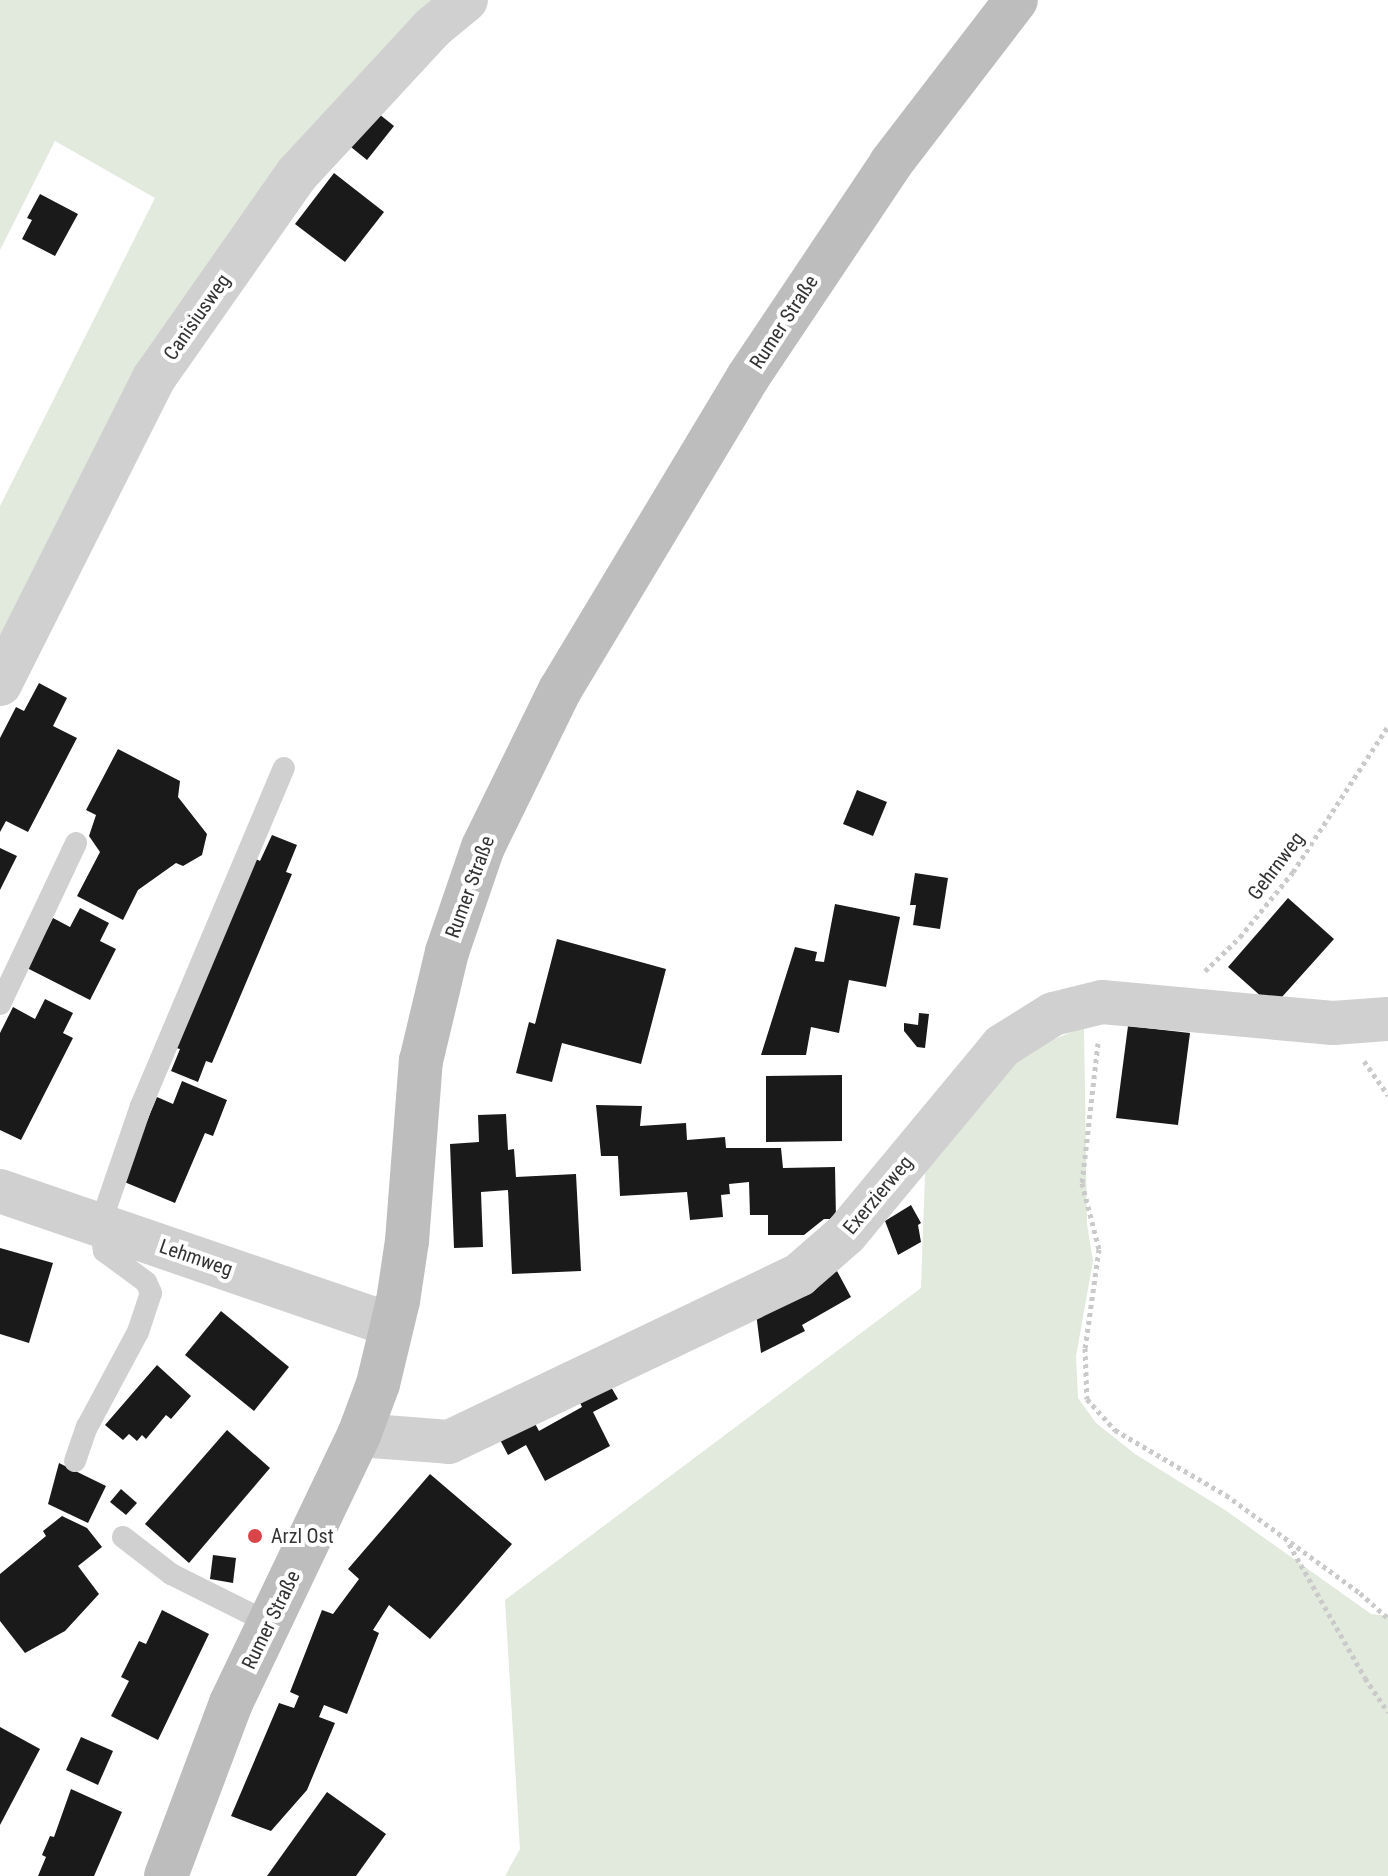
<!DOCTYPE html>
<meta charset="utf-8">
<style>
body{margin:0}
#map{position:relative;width:1388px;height:1876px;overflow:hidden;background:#fff;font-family:"Roboto Condensed",sans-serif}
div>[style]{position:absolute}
.green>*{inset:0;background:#e2e9dd}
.building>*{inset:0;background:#1a1a1a}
.path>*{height:5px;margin-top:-2.5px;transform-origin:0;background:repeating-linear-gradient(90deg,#cacaca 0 4px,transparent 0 8px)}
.lane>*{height:22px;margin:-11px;padding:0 11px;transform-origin:11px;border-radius:11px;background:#d0d0d0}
.street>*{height:44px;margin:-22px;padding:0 22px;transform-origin:22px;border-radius:22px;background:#d0d0d0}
.secondary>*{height:44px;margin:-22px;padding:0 22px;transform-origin:22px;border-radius:22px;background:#bdbdbd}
.dots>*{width:22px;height:22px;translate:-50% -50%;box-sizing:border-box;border:4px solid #fff;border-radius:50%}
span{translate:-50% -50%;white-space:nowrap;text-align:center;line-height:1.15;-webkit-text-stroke:8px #fff;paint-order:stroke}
.street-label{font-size:20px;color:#333}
.poi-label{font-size:20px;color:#333}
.left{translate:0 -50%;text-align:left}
</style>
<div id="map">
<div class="green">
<i style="clip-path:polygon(0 0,443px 0,222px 251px,0 672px,0 506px,155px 198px,55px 141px,0 250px)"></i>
<i style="clip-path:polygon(1084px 1027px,1087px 1224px,1093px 1261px,1076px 1356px,1078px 1398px,1096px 1423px,1135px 1454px,1225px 1510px,1371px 1614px,1388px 1616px,1388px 1876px,505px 1876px,520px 1849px,505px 1600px,921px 1288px,926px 1146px,1005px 1059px)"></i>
</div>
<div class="building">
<i style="clip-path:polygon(374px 110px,394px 126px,367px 160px,346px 143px)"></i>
<i style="clip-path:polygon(334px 173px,384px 212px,345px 262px,295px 224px)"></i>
<i style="clip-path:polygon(40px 194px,78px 214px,55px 256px,22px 239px,32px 220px,27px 218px)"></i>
<i style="clip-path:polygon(39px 683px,67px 698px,53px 726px,77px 738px,28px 832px,6px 821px,0 832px,0 738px,16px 707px,24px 711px)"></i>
<i style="clip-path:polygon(118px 749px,180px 781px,178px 797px,207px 834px,202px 855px,183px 866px,176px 863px,138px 890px,123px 920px,77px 896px,100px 852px,89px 836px,96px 815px,86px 810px)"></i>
<i style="clip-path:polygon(857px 790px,887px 802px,873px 836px,843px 824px)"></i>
<i style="clip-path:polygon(272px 835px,297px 845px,286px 872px,292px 874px,212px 1063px,206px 1061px,198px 1082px,171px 1071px,180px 1049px,176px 1048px,256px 859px,260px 861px)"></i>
<i style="clip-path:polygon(0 848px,17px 856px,0 890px)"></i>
<i style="clip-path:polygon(915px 873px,948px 878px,940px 929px,913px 925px,916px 905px,910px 905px)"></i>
<i style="clip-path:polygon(1288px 898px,1334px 939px,1273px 1007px,1228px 967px)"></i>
<i style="clip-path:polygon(835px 904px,900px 917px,886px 987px,849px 980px,839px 1033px,811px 1027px,806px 1055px,761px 1055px,795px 947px,817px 952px,815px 961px,824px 962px)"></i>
<i style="clip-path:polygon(80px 908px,109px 923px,100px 941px,116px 949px,90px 1000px,27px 968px,53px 918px,70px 927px)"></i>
<i style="clip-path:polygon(557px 939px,666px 969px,641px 1064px,562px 1043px,552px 1082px,516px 1073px,529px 1022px,535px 1024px)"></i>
<i style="clip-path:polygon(45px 999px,73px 1013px,63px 1033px,73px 1038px,21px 1140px,0 1130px,0 1033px,13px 1007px,35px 1019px)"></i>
<i style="clip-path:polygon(919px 1013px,929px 1014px,925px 1048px,917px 1047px,904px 1031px,904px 1023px,918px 1025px)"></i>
<i style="clip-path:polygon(1128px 1026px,1190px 1033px,1178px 1125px,1116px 1118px)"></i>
<i style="clip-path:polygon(842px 1075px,842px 1141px,766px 1142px,766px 1076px)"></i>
<i style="clip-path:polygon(182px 1081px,227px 1100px,213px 1136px,205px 1133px,175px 1203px,122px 1181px,157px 1097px,173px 1104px)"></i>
<i style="clip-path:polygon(596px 1105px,642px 1106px,640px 1126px,686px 1123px,687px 1140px,725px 1137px,726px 1148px,781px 1148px,783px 1168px,835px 1167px,836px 1219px,824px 1219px,804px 1235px,768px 1235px,768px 1215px,750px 1215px,749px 1182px,729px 1184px,730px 1194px,721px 1195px,723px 1217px,690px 1220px,687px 1192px,620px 1196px,618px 1156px,601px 1156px)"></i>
<i style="clip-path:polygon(506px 1114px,508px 1150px,514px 1149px,516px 1177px,576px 1174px,581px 1271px,512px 1274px,508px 1190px,481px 1192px,483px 1247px,454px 1248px,450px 1144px,479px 1142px,478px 1115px)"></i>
<i style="clip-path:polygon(911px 1205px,921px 1223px,918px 1225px,921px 1242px,898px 1255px,885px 1221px)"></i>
<i style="clip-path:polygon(0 1248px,53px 1263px,29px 1343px,0 1334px)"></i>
<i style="clip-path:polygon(837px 1271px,851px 1297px,802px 1325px,805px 1331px,761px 1353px,756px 1313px)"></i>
<i style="clip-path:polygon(221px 1311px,289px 1367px,254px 1411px,185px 1355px)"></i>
<i style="clip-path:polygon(157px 1365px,191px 1396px,171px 1419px,166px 1415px,146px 1439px,142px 1435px,137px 1441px,129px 1434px,123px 1440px,105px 1425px)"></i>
<i style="clip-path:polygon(607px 1380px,618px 1399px,593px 1412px,610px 1446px,545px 1481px,526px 1445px,508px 1455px,498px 1436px,532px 1418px,539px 1431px,582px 1407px,577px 1396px)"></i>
<i style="clip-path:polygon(227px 1430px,270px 1468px,189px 1563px,145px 1524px)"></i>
<i style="clip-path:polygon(59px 1463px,106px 1486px,88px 1523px,48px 1504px)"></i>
<i style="clip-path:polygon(430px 1474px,512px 1544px,430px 1639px,389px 1605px,373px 1630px,379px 1633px,347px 1714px,324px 1705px,319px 1717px,335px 1723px,307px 1790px,271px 1831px,231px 1816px,279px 1703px,294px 1708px,299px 1696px,290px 1692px,322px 1610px,333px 1614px,359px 1579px,348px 1569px)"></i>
<i style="clip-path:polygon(121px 1489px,137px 1503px,126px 1515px,110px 1502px)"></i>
<i style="clip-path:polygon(62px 1516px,87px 1528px,102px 1547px,78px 1566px,99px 1594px,65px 1631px,25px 1653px,0 1621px,0 1574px,46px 1536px,43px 1531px)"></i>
<i style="clip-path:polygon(213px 1555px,236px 1558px,233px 1583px,210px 1579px)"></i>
<i style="clip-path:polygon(162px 1610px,209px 1634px,158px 1740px,111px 1716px,129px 1681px,121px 1677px,139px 1641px,146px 1644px)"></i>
<i style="clip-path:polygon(0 1727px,40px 1749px,0 1825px)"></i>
<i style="clip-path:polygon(81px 1737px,113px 1751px,98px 1785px,66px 1770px)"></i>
<i style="clip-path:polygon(71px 1789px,122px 1812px,94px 1876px,38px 1876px,46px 1857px,42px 1855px,50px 1836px,54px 1837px)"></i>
<i style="clip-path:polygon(327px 1792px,386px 1834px,356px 1876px,267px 1876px)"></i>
</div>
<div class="path">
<i style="left:1205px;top:971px;width:49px;rotate:-44.2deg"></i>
<i style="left:1240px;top:937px;width:84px;rotate:-50.8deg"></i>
<i style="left:1293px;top:872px;width:174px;rotate:-56.9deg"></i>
<i style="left:1098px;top:1043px;width:141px;rotate:96.5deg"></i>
<i style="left:1082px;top:1183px;width:68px;rotate:75.6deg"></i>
<i style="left:1099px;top:1249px;width:100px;rotate:98deg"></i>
<i style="left:1085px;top:1348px;width:51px;rotate:87.8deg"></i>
<i style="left:1087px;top:1399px;width:42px;rotate:47.9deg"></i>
<i style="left:1115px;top:1430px;width:129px;rotate:30.4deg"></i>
<i style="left:1226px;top:1495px;width:166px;rotate:36.2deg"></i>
<i style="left:1360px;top:1593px;width:38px;rotate:42deg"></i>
<i style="left:1364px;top:1061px;width:42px;rotate:54.8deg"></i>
<i style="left:1289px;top:1544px;width:154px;rotate:60.4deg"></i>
<i style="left:1365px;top:1678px;width:41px;rotate:55.9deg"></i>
</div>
<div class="lane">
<i style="left:0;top:1004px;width:178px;rotate:-64.7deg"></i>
<i style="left:75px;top:1461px;width:36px;rotate:-71deg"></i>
<i style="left:87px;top:1427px;width:108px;rotate:-61.8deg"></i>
<i style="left:138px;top:1332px;width:41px;rotate:-71.6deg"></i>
<i style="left:151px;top:1293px;width:12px;rotate:-114deg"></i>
<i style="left:146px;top:1282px;width:52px;rotate:-143.6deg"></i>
<i style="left:104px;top:1251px;width:26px;rotate:-99deg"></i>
<i style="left:100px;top:1225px;width:126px;rotate:-71deg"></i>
<i style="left:141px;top:1106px;width:367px;rotate:-67.1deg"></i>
<i style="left:123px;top:1537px;width:61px;rotate:37.6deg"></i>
<i style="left:171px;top:1574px;width:110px;rotate:26.6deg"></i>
</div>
<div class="street">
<i style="left:0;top:684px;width:343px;rotate:-63.3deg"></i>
<i style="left:154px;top:378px;width:249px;rotate:-55deg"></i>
<i style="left:297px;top:174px;width:199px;rotate:-47.2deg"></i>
<i style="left:432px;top:28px;width:44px;rotate:-39.5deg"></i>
<i style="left:0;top:1191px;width:414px;rotate:18.9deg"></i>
<i style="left:359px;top:1435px;width:90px;rotate:4.4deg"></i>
<i style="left:449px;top:1442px;width:388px;rotate:-25.5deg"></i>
<i style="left:799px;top:1275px;width:62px;rotate:-41.1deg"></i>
<i style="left:846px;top:1234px;width:244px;rotate:-50.3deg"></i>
<i style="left:1002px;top:1046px;width:60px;rotate:-32.1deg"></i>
<i style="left:1053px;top:1014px;width:50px;rotate:-13.8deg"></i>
<i style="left:1102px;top:1002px;width:232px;rotate:5.2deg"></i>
<i style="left:1333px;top:1023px;width:55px;rotate:-4.2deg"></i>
</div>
<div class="secondary">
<i style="left:166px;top:1876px;width:185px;rotate:-69.4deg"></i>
<i style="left:231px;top:1703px;width:297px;rotate:-64.5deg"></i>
<i style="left:359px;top:1435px;width:54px;rotate:-69.6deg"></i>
<i style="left:378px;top:1384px;width:85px;rotate:-76.5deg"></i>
<i style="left:398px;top:1301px;width:61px;rotate:-81.5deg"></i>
<i style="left:407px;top:1241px;width:181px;rotate:-85.6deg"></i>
<i style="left:421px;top:1061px;width:112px;rotate:-76.6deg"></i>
<i style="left:447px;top:952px;width:111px;rotate:-71.1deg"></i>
<i style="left:483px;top:847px;width:175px;rotate:-63.9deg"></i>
<i style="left:560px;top:690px;width:365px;rotate:-59deg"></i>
<i style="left:748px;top:377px;width:257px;rotate:-56.2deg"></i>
<i style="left:891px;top:163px;width:205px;rotate:-52.5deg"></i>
</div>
<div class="dots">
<i style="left:255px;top:1536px;background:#da454a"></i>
</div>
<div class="street-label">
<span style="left:197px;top:317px;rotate:-55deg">Canisiusweg</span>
<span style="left:784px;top:322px;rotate:-57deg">Rumer Straße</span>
<span style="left:1276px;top:866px;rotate:-53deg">Gehrnweg</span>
<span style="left:470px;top:887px;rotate:-70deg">Rumer Straße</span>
<span style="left:878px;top:1195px;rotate:-50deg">Exerzierweg</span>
<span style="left:196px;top:1258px;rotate:19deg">Lehmweg</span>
<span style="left:271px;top:1620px;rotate:-64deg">Rumer Straße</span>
</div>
<div class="poi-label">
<span class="left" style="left:271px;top:1536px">Arzl Ost</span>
</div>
</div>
